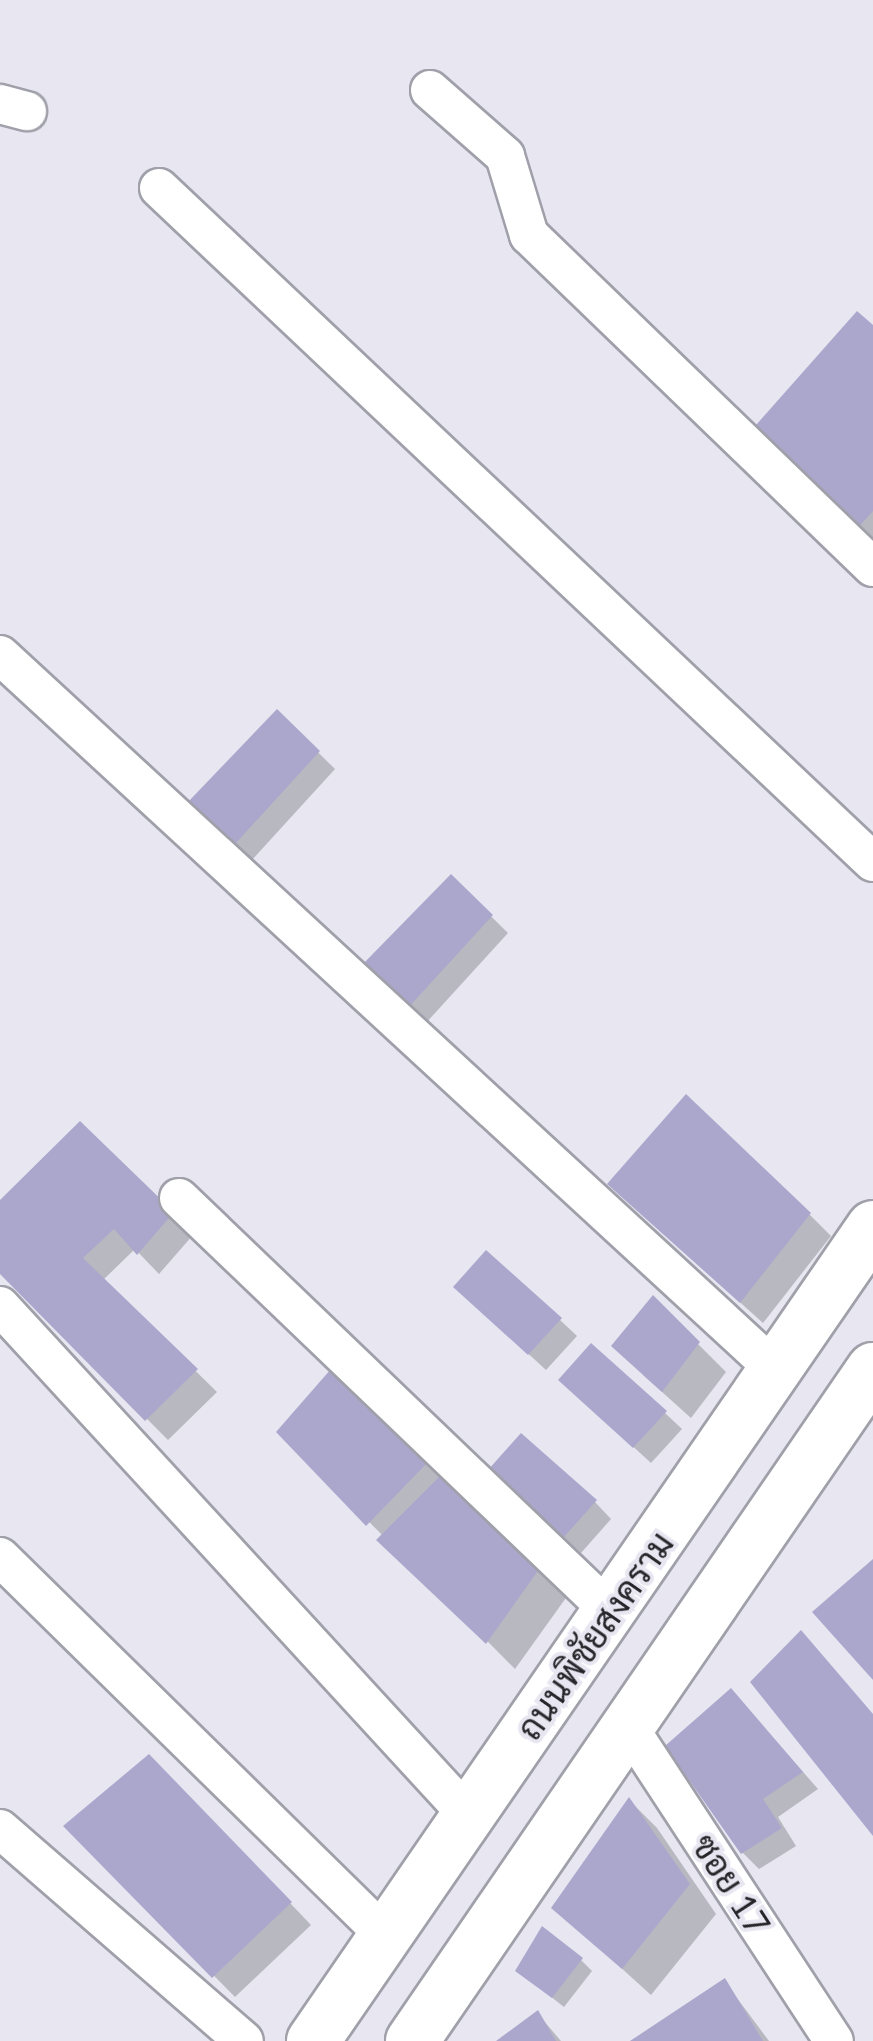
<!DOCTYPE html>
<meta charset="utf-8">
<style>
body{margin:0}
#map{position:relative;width:873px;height:2041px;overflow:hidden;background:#e7e6f1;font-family:Lato,Sarabun,sans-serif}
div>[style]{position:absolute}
.shadow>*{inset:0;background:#0003}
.building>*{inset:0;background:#aba7cc}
.roads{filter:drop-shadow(2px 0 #a0a0aa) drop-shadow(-2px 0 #a0a0aa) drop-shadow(0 2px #a0a0aa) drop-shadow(0 -2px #a0a0aa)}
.street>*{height:38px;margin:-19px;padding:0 19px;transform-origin:19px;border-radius:19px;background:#fff}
.secondary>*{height:52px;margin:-26px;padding:0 26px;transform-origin:26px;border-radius:26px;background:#fff}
span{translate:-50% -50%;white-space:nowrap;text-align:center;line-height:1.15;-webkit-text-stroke:8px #e7e6f1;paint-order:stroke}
.street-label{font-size:35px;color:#262529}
</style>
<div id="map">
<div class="shadow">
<i style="clip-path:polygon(873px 329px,873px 544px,752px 434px)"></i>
<i style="clip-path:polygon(278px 713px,335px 769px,252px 860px,191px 802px)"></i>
<i style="clip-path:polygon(451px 877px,508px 933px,425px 1024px,364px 966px)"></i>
<i style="clip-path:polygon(80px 1125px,193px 1235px,159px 1274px,135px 1249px,103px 1280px,217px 1392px,168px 1440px,0 1271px,0 1203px)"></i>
<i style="clip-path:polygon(632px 1205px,810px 1215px,831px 1236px,763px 1323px)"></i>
<i style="clip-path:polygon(653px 1299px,726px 1372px,691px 1418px,642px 1374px)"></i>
<i style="clip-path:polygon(473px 1303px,560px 1320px,577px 1336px,546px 1370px)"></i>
<i style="clip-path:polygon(331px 1373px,568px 1595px,515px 1669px,280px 1432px)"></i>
<i style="clip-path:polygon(578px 1396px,665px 1413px,682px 1429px,651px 1463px)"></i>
<i style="clip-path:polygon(508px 1486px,595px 1502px,611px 1519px,581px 1553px)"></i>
<i style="clip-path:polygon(747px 1708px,818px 1789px,778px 1817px,796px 1846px,759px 1869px,742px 1852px)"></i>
<i style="clip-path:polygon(171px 1778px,311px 1925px,235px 1997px,66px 1826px)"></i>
<i style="clip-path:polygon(630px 1801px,657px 1828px,716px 1914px,651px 1995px,554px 1907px)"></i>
<i style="clip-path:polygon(581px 1960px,592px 1971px,564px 2007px,518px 1971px)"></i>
<i style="clip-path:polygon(725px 1982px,769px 2041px,634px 2041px)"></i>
<i style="clip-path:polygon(537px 2013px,561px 2041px,500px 2041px)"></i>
</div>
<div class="building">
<i style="clip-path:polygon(857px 311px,873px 325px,873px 511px,856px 530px,748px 434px)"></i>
<i style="clip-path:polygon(277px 709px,320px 751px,234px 845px,188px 802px)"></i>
<i style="clip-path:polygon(451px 874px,493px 915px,407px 1009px,361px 966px)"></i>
<i style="clip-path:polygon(686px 1094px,811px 1213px,740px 1303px,607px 1184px)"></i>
<i style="clip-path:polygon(80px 1121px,174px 1212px,137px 1255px,114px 1229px,83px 1258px,198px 1369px,145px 1421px,0 1274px,0 1200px)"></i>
<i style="clip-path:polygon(486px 1250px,562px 1318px,528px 1355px,453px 1287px)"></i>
<i style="clip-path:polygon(653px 1295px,700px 1342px,662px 1392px,611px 1346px)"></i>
<i style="clip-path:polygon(591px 1343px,667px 1411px,633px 1448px,558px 1380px)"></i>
<i style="clip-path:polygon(331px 1369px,428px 1462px,366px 1526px,276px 1432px)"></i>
<i style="clip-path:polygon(521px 1433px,597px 1500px,563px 1538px,488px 1470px)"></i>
<i style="clip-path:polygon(443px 1473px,542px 1565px,486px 1644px,376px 1540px)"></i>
<i style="clip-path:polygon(873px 1559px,873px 1680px,812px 1612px)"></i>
<i style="clip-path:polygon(801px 1630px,873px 1714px,873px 1836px,750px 1682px)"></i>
<i style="clip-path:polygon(731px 1688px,803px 1772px,763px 1799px,782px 1828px,741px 1854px,665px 1746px)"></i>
<i style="clip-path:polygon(149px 1754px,292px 1902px,212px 1978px,63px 1826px)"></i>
<i style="clip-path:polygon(629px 1797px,690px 1884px,622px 1969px,551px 1908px)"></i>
<i style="clip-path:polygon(542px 1926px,583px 1958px,552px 1998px,515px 1971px)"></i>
<i style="clip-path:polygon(725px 1978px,763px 2041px,630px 2041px)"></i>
<i style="clip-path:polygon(538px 2010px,556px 2041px,496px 2041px)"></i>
</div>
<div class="roads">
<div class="street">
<i style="left:430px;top:90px;width:100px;rotate:41.3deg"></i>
<i style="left:505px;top:156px;width:83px;rotate:73.1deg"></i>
<i style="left:529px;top:235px;width:478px;rotate:44deg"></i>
<i style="left:0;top:104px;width:28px;rotate:15deg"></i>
<i style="left:159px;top:188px;width:982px;rotate:43.35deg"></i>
<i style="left:0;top:655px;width:1055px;rotate:42.66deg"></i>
<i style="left:179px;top:1198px;width:597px;rotate:43.78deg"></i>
<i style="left:0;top:1306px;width:693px;rotate:47.4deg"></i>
<i style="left:0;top:1557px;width:541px;rotate:44.48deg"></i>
<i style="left:629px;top:1728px;width:374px;rotate:56.8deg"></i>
<i style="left:0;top:1829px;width:323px;rotate:41deg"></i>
</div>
<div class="secondary">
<i style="left:313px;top:2041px;width:988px;rotate:-55.47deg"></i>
<i style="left:412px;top:2041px;width:815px;rotate:-55.55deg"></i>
</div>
</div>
<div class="street-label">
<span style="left:594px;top:1635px;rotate:-55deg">ถนนพิชัยสงคราม</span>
<span style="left:732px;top:1884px;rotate:57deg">ซอย 17</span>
</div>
</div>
